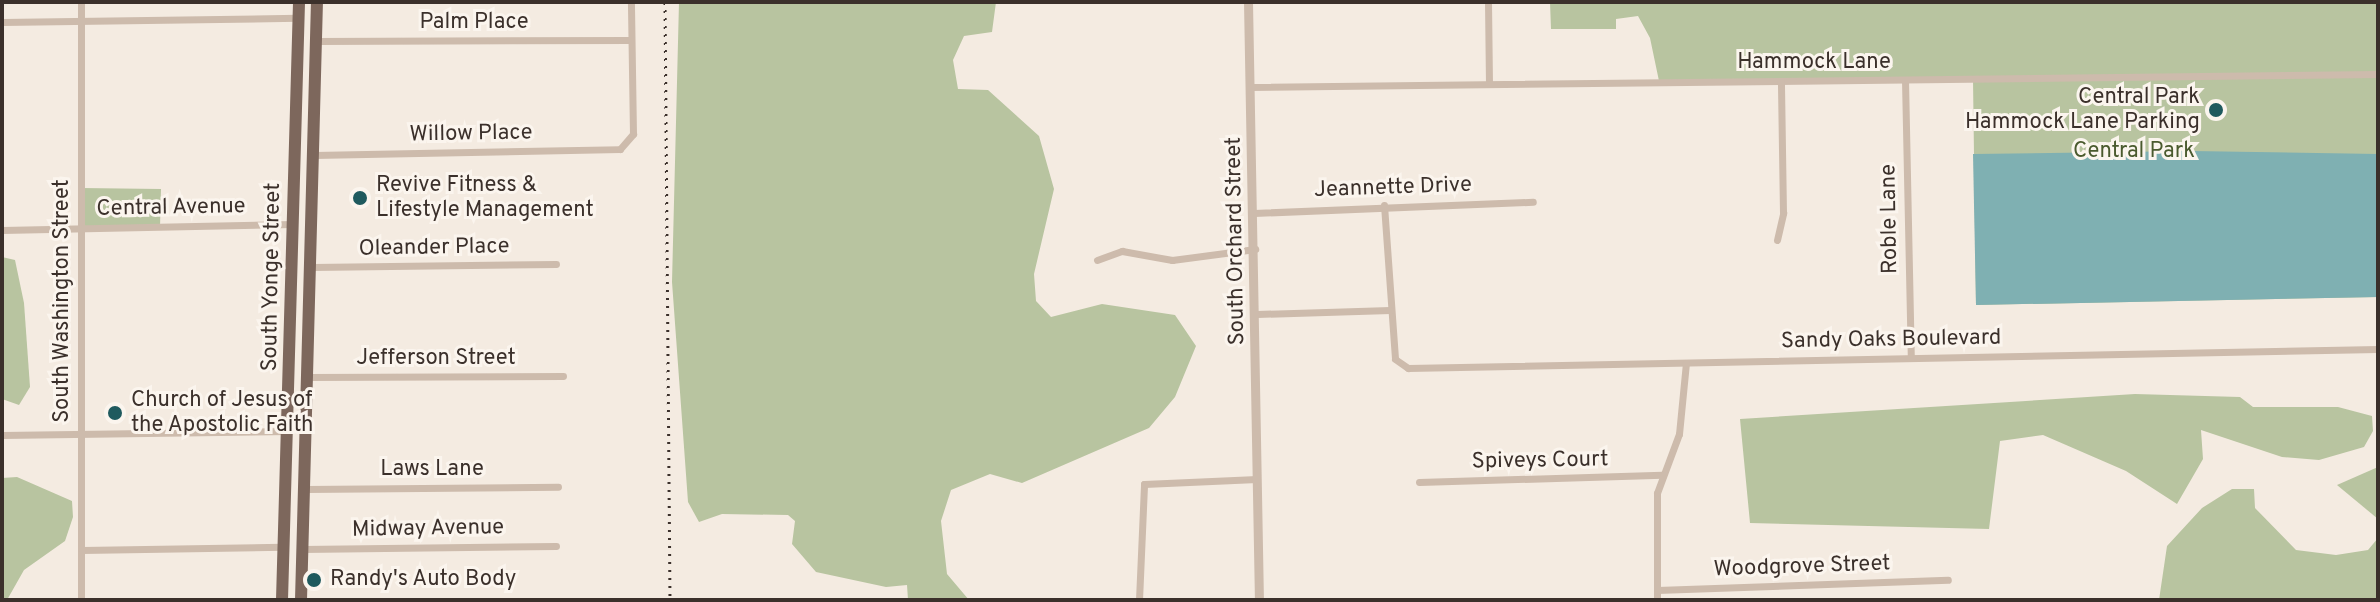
<!DOCTYPE html>
<style>
body{margin:0}
#map{position:relative;width:2380px;height:602px;overflow:hidden;background:#f4ebe1;font-family:Overpass,sans-serif}
div>[style]{position:absolute}
.green>*{inset:0;background:#b8c4a0}
.water>*{inset:0;background:#7fb0b2}
.minor>*{height:7px;margin:-3.5px;padding:0 3.5px;transform-origin:3.5px;border-radius:3.5px;background:#cdbbac}
.tertiary>*{height:9px;margin:-4.5px;padding:0 4.5px;transform-origin:4.5px;border-radius:4.5px;background:#cdbbac}
.primary>*{height:12px;margin:-6px;padding:0 6px;transform-origin:6px;border-radius:6px;background:#7d675c}
.rail>*{height:3px;margin-top:-1.5px;transform-origin:0;background:repeating-linear-gradient(90deg,#3b302b 0 2px,transparent 0 8px)}
.dots>*{width:22px;height:22px;translate:-50% -50%;box-sizing:border-box;border:4px solid #fbf5ee;border-radius:50%}
span{translate:-50% -50%;white-space:nowrap;text-align:center;line-height:1.15;-webkit-text-stroke:6px #fbf5ee;paint-order:stroke}
.street-label{font-size:22px;color:#3b302b}
.poi-label{font-size:22px;color:#3b302b}
.right{translate:-100% -50%;text-align:right}
.left{translate:0 -50%;text-align:left}
.park-label{font-size:22px;color:#4a5a2e}
.frame{position:absolute;inset:0;border:4px solid #3b302b;pointer-events:none}
</style>
<div id="map">
<div class="green">
<div style="clip-path:polygon(679px 2px,996px 2px,992px 32px,964px 36px,953px 60px,958px 89px,988px 90px,1039px 136px,1054px 189px,1034px 274px,1036px 301px,1051px 317px,1102px 304px,1175px 315px,1196px 346px,1175px 397px,1149px 428px,1022px 483px,990px 474px,951px 490px,941px 521px,947px 574px,969px 600px,908px 600px,907px 585px,886px 587px,816px 572px,792px 544px,795px 521px,788px 515px,722px 514px,699px 522px,688px 502px,672px 282px)"></div>
<div style="clip-path:polygon(1550px 2px,2378px 2px,2378px 297px,1976px 305px,1973px 80px,1659px 81px,1650px 38px,1638px 16px,1616px 19px,1616px 29px,1551px 29px)"></div>
<div style="clip-path:polygon(81px 188px,161px 189px,160px 227px,81px 228px)"></div>
<div style="clip-path:polygon(2px 257px,15px 260px,24px 303px,30px 387px,19px 405px,2px 399px)"></div>
<div style="clip-path:polygon(2135px 394px,2240px 397px,2253px 407px,2338px 407px,2372px 416px,2373px 431px,2364px 447px,2319px 460px,2282px 457px,2201px 430px,2203px 459px,2177px 504px,2126px 471px,2043px 435px,2000px 441px,1989px 529px,1750px 523px,1740px 419px)"></div>
<div style="clip-path:polygon(2378px 467px,2378px 519px,2337px 485px)"></div>
<div style="clip-path:polygon(17px 477px,72px 501px,73px 517px,65px 541px,24px 570px,7px 600px,2px 599px,2px 478px)"></div>
<div style="clip-path:polygon(2232px 489px,2254px 489px,2255px 508px,2296px 550px,2336px 555px,2368px 550px,2378px 538px,2378px 600px,2159px 600px,2167px 546px,2202px 508px)"></div>
</div>
<div class="water">
<div style="clip-path:polygon(2191px 151px,2378px 154px,2378px 297px,1976px 305px,1973px 154px)"></div>
</div>
<div class="minor">
<div style="left:81px;top:2px;width:598px;rotate:90deg"></div>
<div style="left:1488px;top:2px;width:81px;rotate:89.3deg"></div>
<div style="left:2px;top:22px;width:296px;rotate:-0.8deg"></div>
<div style="left:316px;top:41px;width:315px;rotate:-0.2deg"></div>
<div style="left:1905px;top:80px;width:278px;rotate:88.8deg"></div>
<div style="left:1250px;top:87px;width:1128px;rotate:-0.66deg"></div>
<div style="left:314px;top:155px;width:306px;rotate:-1.1deg"></div>
<div style="left:620px;top:149px;width:20px;rotate:-49deg"></div>
<div style="left:633px;top:134px;width:132px;rotate:-90.9deg"></div>
<div style="left:1384px;top:205px;width:154px;rotate:85.9deg"></div>
<div style="left:1395px;top:359px;width:16px;rotate:35deg"></div>
<div style="left:1408px;top:368px;width:970px;rotate:-1.12deg"></div>
<div style="left:1254px;top:213px;width:279px;rotate:-2.3deg"></div>
<div style="left:2px;top:230px;width:291px;rotate:-1.2deg"></div>
<div style="left:1777px;top:240px;width:28px;rotate:-77deg"></div>
<div style="left:1783px;top:213px;width:132px;rotate:-90.9deg"></div>
<div style="left:1097px;top:260px;width:27px;rotate:-20deg"></div>
<div style="left:1122px;top:251px;width:51px;rotate:10.2deg"></div>
<div style="left:1172px;top:260px;width:84px;rotate:-7.5deg"></div>
<div style="left:312px;top:267px;width:244px;rotate:-0.7deg"></div>
<div style="left:1257px;top:314px;width:133px;rotate:-1.7deg"></div>
<div style="left:308px;top:377px;width:255px;rotate:-0.2deg"></div>
<div style="left:2px;top:435px;width:286px;rotate:-0.8deg"></div>
<div style="left:1419px;top:482px;width:243px;rotate:-1.7deg"></div>
<div style="left:306px;top:489px;width:252px;rotate:-0.5deg"></div>
<div style="left:302px;top:549px;width:254px;rotate:-0.7deg"></div>
<div style="left:82px;top:550px;width:200px;rotate:-0.9deg"></div>
<div style="left:1657px;top:590px;width:291px;rotate:-2deg"></div>
<div style="left:1139px;top:600px;width:116px;rotate:-87.5deg"></div>
<div style="left:1144px;top:484px;width:113px;rotate:-2.5deg"></div>
<div style="left:1657px;top:600px;width:107px;rotate:-90deg"></div>
<div style="left:1657px;top:493px;width:63px;rotate:-69.6deg"></div>
<div style="left:1679px;top:434px;width:71px;rotate:-84.4deg"></div>
</div>
<div class="tertiary">
<div style="left:1248px;top:2px;width:598px;rotate:88.95deg"></div>
</div>
<div class="primary">
<div style="left:282px;top:600px;width:598px;rotate:-88.37deg"></div>
<div style="left:301px;top:600px;width:598px;rotate:-88.47deg"></div>
</div>
<div class="rail">
<div style="left:665px;top:2px;width:598px;rotate:89.52deg"></div>
</div>
<div class="dots">
<div style="left:2216px;top:110px;background:#1f5a5e"></div>
<div style="left:360px;top:198px;background:#1f5a5e"></div>
<div style="left:115px;top:413px;background:#1f5a5e"></div>
<div style="left:314px;top:580px;background:#1f5a5e"></div>
</div>
<div class="street-label">
<span style="left:474px;top:23px">Palm Place</span>
<span style="left:1814px;top:63px">Hammock Lane</span>
<span style="left:471px;top:134px;rotate:-1deg">Willow Place</span>
<span style="left:1393px;top:188px;rotate:-2deg">Jeannette Drive</span>
<span style="left:171px;top:208px;rotate:-1deg">Central Avenue</span>
<span style="left:1890px;top:219px;rotate:-91deg">Roble Lane</span>
<span style="left:1236px;top:241px;rotate:-91deg">South Orchard Street</span>
<span style="left:434px;top:248px;rotate:-1deg">Oleander Place</span>
<span style="left:272px;top:277px;rotate:-89deg">South Yonge Street</span>
<span style="left:63px;top:301px;rotate:-90deg">South Washington Street</span>
<span style="left:1891px;top:340px;rotate:-1deg">Sandy Oaks Boulevard</span>
<span style="left:436px;top:359px">Jefferson Street</span>
<span style="left:1540px;top:461px;rotate:-1deg">Spiveys Court</span>
<span style="left:432px;top:470px">Laws Lane</span>
<span style="left:428px;top:529px;rotate:-1deg">Midway Avenue</span>
<span style="left:1802px;top:567px;rotate:-2deg">Woodgrove Street</span>
</div>
<div class="poi-label">
<span class="right" style="left:2200px;top:110px">Central Park<br>Hammock Lane Parking</span>
<span class="left" style="left:376px;top:198px">Revive Fitness &amp;<br>Lifestyle Management</span>
<span class="left" style="left:131px;top:413px">Church of Jesus of<br>the Apostolic Faith</span>
<span class="left" style="left:330px;top:580px">Randy's Auto Body</span>
</div>
<div class="park-label">
<span style="left:2134px;top:152px">Central Park</span>
</div>
<div class="frame"></div>
</div>
